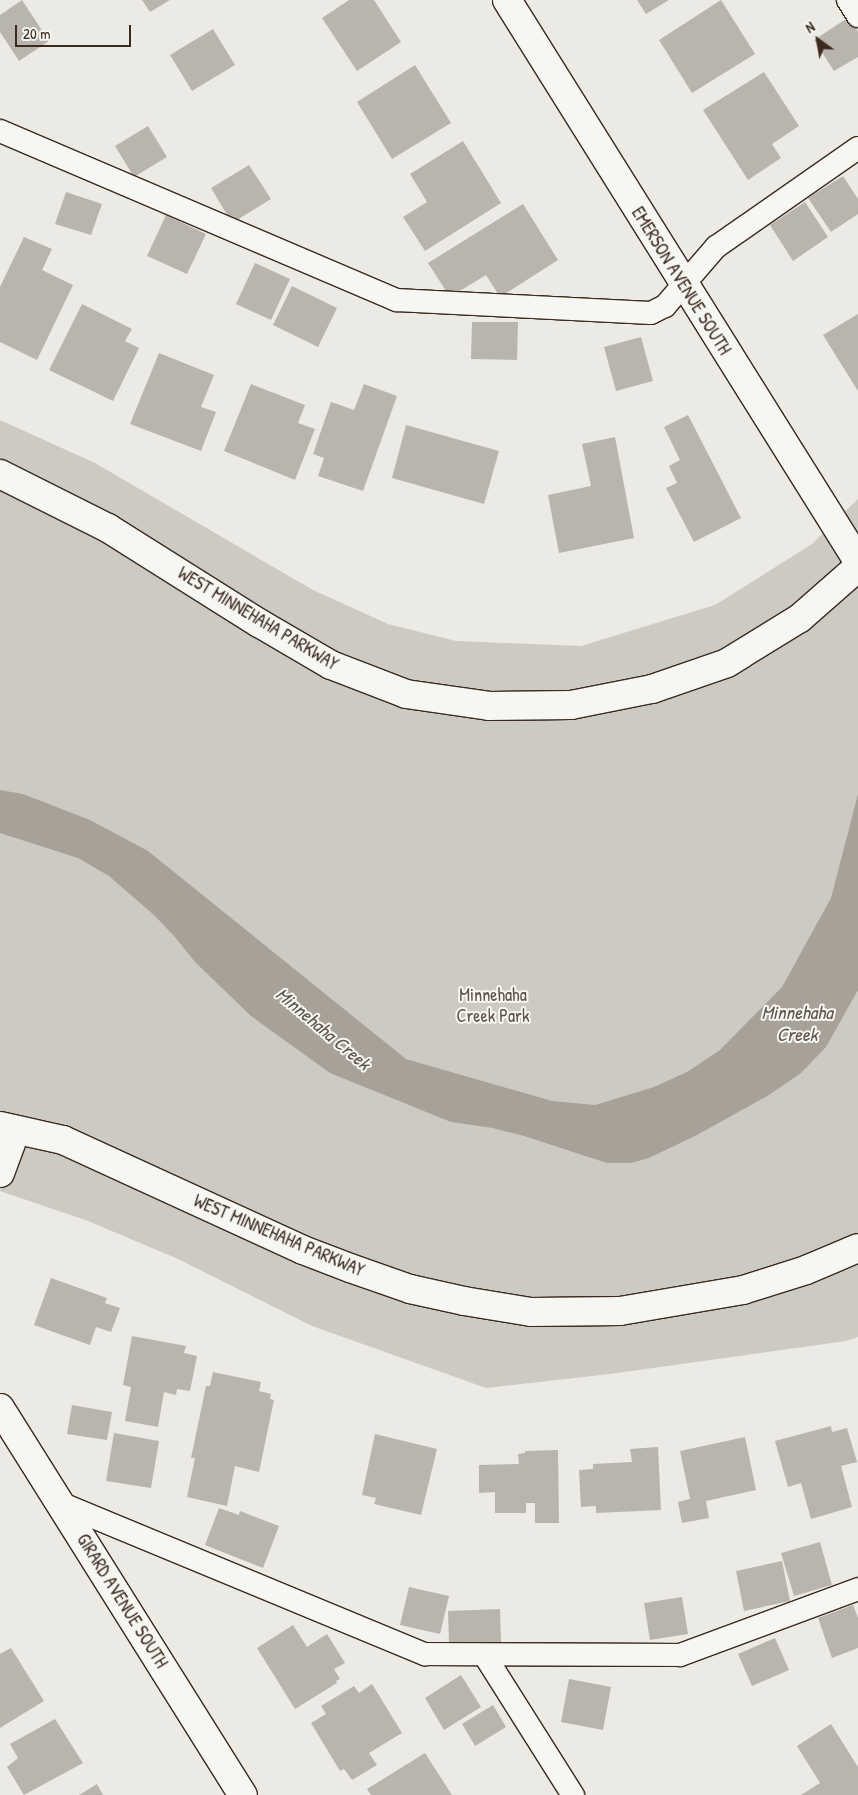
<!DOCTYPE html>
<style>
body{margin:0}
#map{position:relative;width:858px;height:1795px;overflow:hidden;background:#ebeae5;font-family:"Patrick Hand",sans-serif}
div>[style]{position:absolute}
.green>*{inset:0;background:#cdcac4}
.water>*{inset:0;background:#a8a198}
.building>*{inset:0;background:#bab4ae}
.roads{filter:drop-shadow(1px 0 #3b2a1e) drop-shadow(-1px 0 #3b2a1e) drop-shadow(0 1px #3b2a1e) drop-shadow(0 -1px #3b2a1e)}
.lane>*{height:22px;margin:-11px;padding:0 11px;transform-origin:11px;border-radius:11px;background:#f6f6f2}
.street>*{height:28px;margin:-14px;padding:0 14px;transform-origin:14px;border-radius:14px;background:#f6f6f2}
.secondary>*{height:28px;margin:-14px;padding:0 14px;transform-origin:14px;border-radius:14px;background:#f6f6f2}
span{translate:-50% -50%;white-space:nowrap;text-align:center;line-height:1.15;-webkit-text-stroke:4px #f6f6f2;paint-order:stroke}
.street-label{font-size:18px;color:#3b2a1e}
.park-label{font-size:18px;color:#605248}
.water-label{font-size:19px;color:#615449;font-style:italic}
.north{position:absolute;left:793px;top:15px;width:50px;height:50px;-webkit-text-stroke:4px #f6f6f2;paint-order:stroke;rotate:328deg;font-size:14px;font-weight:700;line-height:20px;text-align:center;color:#3b2a1e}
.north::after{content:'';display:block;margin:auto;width:18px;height:22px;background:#3b2a1e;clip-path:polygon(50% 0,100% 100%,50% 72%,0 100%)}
.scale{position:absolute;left:15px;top:25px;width:116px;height:22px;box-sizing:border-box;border:2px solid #3b2a1e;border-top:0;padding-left:6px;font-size:15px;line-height:18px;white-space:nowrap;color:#3b2a1e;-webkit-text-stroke:4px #f6f6f2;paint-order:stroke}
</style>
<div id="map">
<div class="green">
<div style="clip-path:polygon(0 420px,95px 463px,313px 590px,388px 624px,456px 641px,581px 646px,715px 605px,812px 544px,858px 499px,858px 1337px,846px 1341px,610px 1374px,486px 1388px,312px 1326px,178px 1259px,88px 1221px,0 1191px)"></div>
</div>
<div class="water">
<div style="clip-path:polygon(0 790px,23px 794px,90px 820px,148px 851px,406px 1059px,552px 1101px,595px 1105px,654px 1087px,687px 1072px,720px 1050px,782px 987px,831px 898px,858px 794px,858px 990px,826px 1047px,801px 1073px,769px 1095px,697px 1135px,649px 1158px,631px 1163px,607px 1163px,524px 1136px,493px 1128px,451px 1122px,330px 1073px,251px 1016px,195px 962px,175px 937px,155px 916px,109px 876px,78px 858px,0 833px)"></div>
</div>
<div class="building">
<div style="clip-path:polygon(22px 0,49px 41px,19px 61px,0 32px,0 15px)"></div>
<div style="clip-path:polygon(142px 0,170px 0,150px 12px)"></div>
<div style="clip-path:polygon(349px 0,374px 0,401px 42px,357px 71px,322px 18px)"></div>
<div style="clip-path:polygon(637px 0,669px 0,646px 14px)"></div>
<div style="clip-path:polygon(721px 0,755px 54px,692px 93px,659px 40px)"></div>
<div style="clip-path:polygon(849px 17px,858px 32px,858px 57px,834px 71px,814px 40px)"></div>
<div style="clip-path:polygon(213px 29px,235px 65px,192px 91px,170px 55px)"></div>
<div style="clip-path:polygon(415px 65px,451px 123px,392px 159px,357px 102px)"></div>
<div style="clip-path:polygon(764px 72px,799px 126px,772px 144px,781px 158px,748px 180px,703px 110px)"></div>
<div style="clip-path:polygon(148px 126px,167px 157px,134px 177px,115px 146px)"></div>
<div style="clip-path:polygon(463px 141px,501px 203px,425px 251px,403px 217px,427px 202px,410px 174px)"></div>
<div style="clip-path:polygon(249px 165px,271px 199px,232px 223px,211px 188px)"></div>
<div style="clip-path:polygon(843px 176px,858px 199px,858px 214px,831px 232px,808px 198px)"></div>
<div style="clip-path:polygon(66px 192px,102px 204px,91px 235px,55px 224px)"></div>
<div style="clip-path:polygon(805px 202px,828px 237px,793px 261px,770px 225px)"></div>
<div style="clip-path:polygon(523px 204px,558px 260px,500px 297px,486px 275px,450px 297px,428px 263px)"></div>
<div style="clip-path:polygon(166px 215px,206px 234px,187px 274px,147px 256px)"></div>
<div style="clip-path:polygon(24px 237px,52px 249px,42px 270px,73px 285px,37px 360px,0 342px,0 287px)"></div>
<div style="clip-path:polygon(255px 263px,290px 279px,271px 320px,236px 304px)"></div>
<div style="clip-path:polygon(292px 286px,337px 308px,318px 347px,273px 325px)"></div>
<div style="clip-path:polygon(82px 304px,132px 329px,125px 341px,139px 348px,113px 401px,49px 370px)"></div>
<div style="clip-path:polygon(858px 314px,858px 391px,823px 335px)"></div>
<div style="clip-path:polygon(472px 322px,518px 322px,517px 360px,471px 359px)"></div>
<div style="clip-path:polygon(641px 337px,653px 381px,616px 391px,604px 347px)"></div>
<div style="clip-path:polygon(159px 353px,214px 375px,201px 407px,216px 412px,201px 451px,130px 424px)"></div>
<div style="clip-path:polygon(251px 384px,305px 405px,298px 423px,315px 429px,295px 480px,224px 451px)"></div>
<div style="clip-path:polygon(364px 384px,397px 396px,363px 491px,318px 476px,324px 458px,313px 454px,331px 402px,354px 410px)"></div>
<div style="clip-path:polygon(688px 415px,741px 518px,694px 542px,666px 488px,677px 483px,669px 466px,680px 460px,664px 427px)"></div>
<div style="clip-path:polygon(406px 425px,499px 451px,484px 504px,392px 478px)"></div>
<div style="clip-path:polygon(615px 437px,634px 538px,559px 553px,548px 495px,591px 486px,582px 444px)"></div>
<div style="clip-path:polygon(51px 1278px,107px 1298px,105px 1303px,120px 1308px,111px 1332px,96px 1327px,90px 1345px,34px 1325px)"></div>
<div style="clip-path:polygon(132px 1336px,186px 1346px,184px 1353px,197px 1356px,190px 1391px,177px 1389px,176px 1395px,164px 1392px,158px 1427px,125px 1421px,131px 1387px,123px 1385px)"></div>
<div style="clip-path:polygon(213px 1372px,261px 1382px,259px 1391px,271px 1394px,270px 1399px,274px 1400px,259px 1472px,235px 1466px,227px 1506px,187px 1497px,195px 1458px,191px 1458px,206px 1386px,210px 1386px)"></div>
<div style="clip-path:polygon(72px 1405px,112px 1412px,107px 1440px,67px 1434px)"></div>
<div style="clip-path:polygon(831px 1426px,832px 1432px,847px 1428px,857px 1462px,841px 1466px,852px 1507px,811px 1519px,801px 1483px,788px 1487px,775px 1441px)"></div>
<div style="clip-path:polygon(114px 1433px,159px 1441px,151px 1488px,106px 1481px)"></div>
<div style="clip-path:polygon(375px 1434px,437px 1449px,421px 1515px,374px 1504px,376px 1498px,362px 1495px)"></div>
<div style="clip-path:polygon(745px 1437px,756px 1490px,706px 1501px,709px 1518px,682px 1523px,678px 1502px,690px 1499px,680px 1451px)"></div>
<div style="clip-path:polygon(658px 1447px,661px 1510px,596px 1513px,596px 1506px,581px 1507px,579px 1470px,593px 1469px,593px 1464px,632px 1462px,630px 1449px)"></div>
<div style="clip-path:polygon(558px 1450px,559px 1523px,535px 1523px,535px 1503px,526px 1503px,526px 1513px,495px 1513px,495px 1492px,479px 1493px,479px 1465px,519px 1464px,518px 1454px,525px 1453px,525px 1451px)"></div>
<div style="clip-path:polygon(219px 1508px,239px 1515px,240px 1511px,279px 1526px,263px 1568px,205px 1545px)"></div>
<div style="clip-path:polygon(820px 1542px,832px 1585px,794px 1596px,781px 1553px)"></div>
<div style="clip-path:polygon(782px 1561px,790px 1601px,744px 1611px,736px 1571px)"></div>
<div style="clip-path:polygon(409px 1587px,449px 1596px,440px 1634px,400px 1625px)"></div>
<div style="clip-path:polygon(682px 1597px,688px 1634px,650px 1640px,644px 1603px)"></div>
<div style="clip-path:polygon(853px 1605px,858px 1618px,858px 1648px,832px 1658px,818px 1618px)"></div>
<div style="clip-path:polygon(500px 1609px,501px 1643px,449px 1644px,448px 1611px)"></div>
<div style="clip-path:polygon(293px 1625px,307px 1647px,327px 1634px,345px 1663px,334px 1669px,340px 1679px,336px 1681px,337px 1683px,295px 1709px,257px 1648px)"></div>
<div style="clip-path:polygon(775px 1638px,789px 1670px,752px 1686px,738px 1654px)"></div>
<div style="clip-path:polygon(11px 1648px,44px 1701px,0 1728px,0 1654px)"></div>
<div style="clip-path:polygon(461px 1675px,481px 1707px,444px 1730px,425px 1698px)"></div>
<div style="clip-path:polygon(569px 1679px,611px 1687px,603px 1730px,561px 1722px)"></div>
<div style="clip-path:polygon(372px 1684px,402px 1733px,369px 1753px,377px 1765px,352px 1780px,344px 1769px,340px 1771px,311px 1723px,326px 1714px,321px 1706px,354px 1686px,359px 1693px)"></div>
<div style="clip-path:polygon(493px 1705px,506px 1727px,475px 1746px,462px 1724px)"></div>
<div style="clip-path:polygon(55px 1719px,83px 1763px,24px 1795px,7px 1767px,18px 1758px,10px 1744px)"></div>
<div style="clip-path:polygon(831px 1724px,858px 1767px,858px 1795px,801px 1795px,820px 1783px,797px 1746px)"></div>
<div style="clip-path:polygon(425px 1753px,452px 1795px,371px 1795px,367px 1789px)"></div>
<div style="clip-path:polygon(97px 1784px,103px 1795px,79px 1795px)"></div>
</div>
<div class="roads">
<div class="lane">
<div style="left:848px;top:0;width:19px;rotate:58deg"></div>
<div style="left:0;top:131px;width:431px;rotate:23.1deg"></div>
<div style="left:396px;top:300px;width:255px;rotate:2.9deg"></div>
<div style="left:651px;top:313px;width:16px;rotate:-27deg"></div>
<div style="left:665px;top:306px;width:78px;rotate:-49.2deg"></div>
<div style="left:716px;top:247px;width:173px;rotate:-34.9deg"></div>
<div style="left:62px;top:1504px;width:393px;rotate:22.5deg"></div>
<div style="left:425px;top:1654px;width:255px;rotate:0.2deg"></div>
<div style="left:680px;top:1655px;width:190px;rotate:-20.3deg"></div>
<div style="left:485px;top:1656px;width:165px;rotate:57.7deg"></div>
</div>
<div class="street">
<div style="left:507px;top:0;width:662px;rotate:57.97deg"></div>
<div style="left:0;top:474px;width:121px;rotate:26.6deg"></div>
<div style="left:108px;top:528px;width:178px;rotate:32.2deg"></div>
<div style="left:259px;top:623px;width:83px;rotate:30.3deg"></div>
<div style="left:331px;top:665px;width:80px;rotate:21.1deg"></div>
<div style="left:406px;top:694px;width:84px;rotate:8.2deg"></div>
<div style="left:489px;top:706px;width:82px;rotate:-0.7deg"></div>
<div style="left:571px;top:705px;width:83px;rotate:-11.2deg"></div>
<div style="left:652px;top:689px;width:79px;rotate:-19.1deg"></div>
<div style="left:727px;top:663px;width:86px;rotate:-31.7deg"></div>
<div style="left:800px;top:618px;width:77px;rotate:-41.3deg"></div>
<div style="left:0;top:1173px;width:46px;rotate:-69.6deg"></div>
<div style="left:0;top:1408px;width:457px;rotate:57.9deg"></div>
</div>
<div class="secondary">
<div style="left:0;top:1126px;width:65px;rotate:12.5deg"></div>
<div style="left:63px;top:1140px;width:264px;rotate:24.6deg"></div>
<div style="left:303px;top:1250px;width:50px;rotate:21deg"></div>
<div style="left:350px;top:1268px;width:64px;rotate:19.3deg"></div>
<div style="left:410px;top:1289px;width:55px;rotate:12.5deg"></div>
<div style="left:464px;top:1301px;width:68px;rotate:9.3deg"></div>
<div style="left:531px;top:1312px;width:89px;rotate:-0.6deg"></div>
<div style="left:620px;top:1311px;width:125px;rotate:-9.7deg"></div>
<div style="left:743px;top:1290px;width:66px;rotate:-17.6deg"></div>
<div style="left:806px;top:1270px;width:56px;rotate:-22.9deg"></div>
</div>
</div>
<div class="street-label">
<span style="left:681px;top:281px;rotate:58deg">EMERSON AVENUE SOUTH</span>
<span style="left:258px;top:619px;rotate:31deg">WEST MINNEHAHA PARKWAY</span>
<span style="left:279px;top:1236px;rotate:23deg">WEST MINNEHAHA PARKWAY</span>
<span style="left:122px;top:1601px;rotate:58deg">GIRARD AVENUE SOUTH</span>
</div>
<div class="park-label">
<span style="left:493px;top:1006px">Minnehaha<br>Creek Park</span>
</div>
<div class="water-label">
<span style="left:797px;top:1024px">Minnehaha<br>Creek</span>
<span style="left:323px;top:1029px;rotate:40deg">Minnehaha Creek</span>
</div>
<div class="north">N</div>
<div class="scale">20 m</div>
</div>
